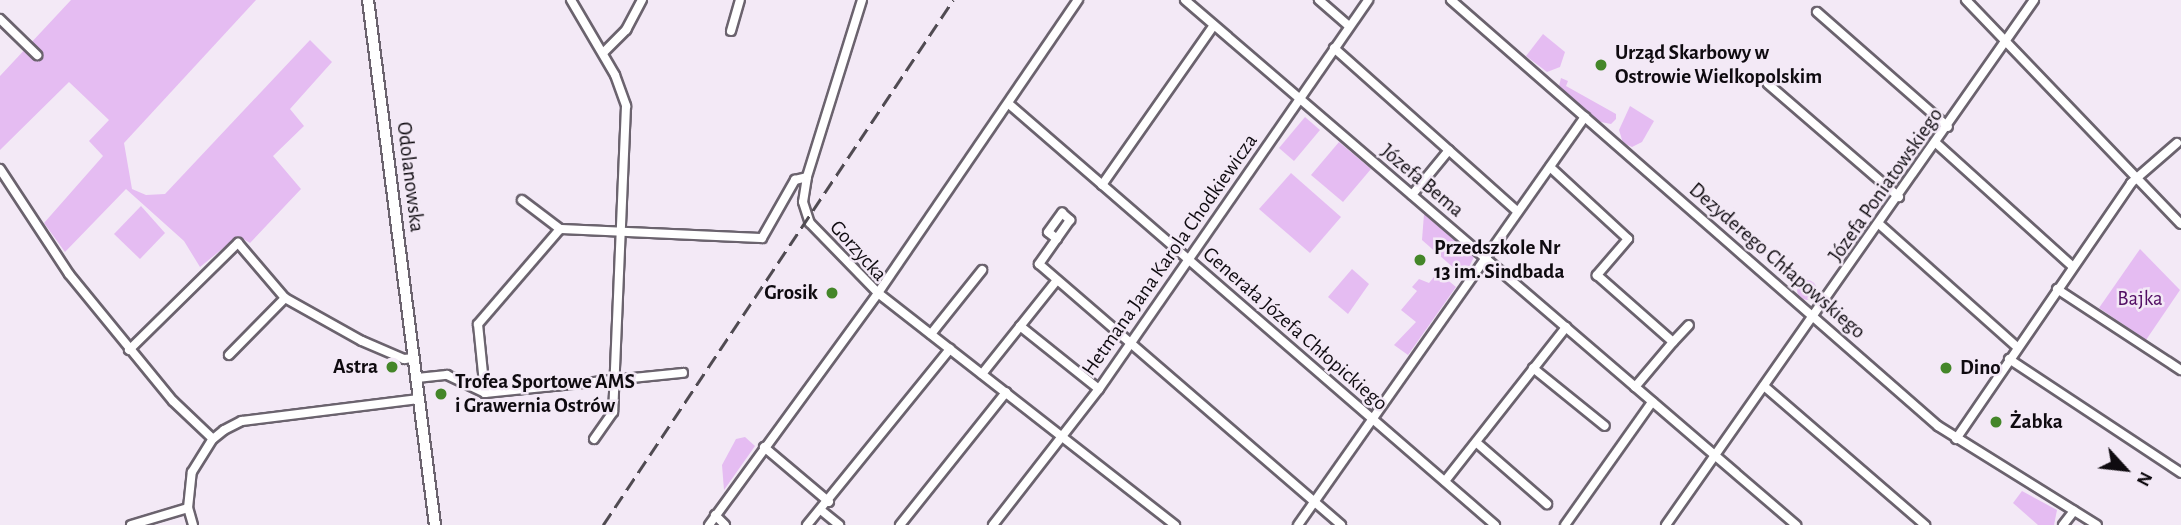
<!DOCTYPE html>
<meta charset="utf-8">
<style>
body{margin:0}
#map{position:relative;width:2181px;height:525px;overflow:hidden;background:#f3e9f6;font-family:"Alegreya Sans",sans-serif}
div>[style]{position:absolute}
.green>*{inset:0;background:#e5bcf2}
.round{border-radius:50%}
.roads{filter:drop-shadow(2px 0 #6b636e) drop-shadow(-2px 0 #6b636e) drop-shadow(0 2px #6b636e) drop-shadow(0 -2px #6b636e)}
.minor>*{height:8px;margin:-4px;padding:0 4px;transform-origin:4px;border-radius:4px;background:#fff}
.major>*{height:10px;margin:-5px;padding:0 5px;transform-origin:5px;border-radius:5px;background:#fff}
.rail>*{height:2.5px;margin-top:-1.25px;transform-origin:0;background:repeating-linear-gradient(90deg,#504b52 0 14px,transparent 0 21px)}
.dots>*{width:19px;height:19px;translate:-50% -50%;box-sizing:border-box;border:4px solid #f3e9f6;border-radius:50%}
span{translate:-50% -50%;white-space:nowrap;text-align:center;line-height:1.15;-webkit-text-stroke:5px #f3e9f6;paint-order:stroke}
.poi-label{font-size:21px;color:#0f0b10;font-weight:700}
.left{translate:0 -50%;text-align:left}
.right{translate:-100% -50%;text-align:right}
.street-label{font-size:21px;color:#0f0b10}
.park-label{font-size:21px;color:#510d63}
.north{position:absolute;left:2090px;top:434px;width:70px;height:70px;-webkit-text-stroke:5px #f3e9f6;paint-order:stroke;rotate:117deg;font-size:19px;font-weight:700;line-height:28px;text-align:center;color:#0f0b10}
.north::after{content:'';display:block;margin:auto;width:24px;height:32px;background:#0f0b10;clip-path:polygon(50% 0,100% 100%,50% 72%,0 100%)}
</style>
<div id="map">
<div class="green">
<div style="clip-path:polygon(71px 0,256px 0,124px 143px,132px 189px,146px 195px,165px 194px,310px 40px,332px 62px,290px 109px,304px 126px,273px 156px,301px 189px,250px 243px,238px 236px,200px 267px,184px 241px,126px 189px,65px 252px,44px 223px,103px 156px,89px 141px,109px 120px,69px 82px,0 150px,0 76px)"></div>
<div style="clip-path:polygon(1543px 34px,1565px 52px,1560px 67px,1547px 72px,1526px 56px)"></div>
<div style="clip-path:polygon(1561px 78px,1568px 81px,1566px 86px,1616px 114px,1616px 119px,1611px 124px,1596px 121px,1559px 86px)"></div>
<div style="clip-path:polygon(1630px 106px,1654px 121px,1642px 142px,1632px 147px,1623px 143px,1619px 130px)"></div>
<div style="clip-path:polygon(1305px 117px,1320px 130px,1294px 161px,1279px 148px)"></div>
<div style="clip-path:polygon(1339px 142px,1371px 169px,1343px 202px,1311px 175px)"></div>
<div style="clip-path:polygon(1291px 173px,1341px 217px,1310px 253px,1259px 209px)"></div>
<div style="clip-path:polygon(141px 206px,165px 233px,140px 259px,114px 234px)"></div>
<div style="clip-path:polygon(1424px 214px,1474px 257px,1464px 277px,1422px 240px)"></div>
<div style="clip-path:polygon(2140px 249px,2180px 290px,2146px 340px,2099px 308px)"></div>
<div style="clip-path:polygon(1352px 269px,1369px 284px,1348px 314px,1328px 297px)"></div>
<div style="clip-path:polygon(1438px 272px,1456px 287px,1408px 355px,1394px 345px,1416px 322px,1401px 310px,1417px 291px,1412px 287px,1419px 279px,1429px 283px)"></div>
<div class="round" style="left:1797px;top:280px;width:20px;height:20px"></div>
<div style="clip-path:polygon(745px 437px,755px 446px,724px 490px,722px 465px,736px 439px)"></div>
<div style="clip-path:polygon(2022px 491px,2057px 510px,2054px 525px,2038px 525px,2013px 503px)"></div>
</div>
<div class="roads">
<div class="minor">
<div style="left:571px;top:0;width:87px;rotate:59.6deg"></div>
<div style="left:615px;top:75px;width:33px;rotate:70deg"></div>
<div style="left:626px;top:106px;width:306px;rotate:92.4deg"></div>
<div style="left:613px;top:412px;width:33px;rotate:125deg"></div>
<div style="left:862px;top:0;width:185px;rotate:107.3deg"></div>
<div style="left:807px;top:177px;width:25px;rotate:99deg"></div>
<div style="left:803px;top:202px;width:22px;rotate:72deg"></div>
<div style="left:810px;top:223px;width:98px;rotate:45.8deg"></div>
<div style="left:878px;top:293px;width:377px;rotate:38deg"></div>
<div style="left:1185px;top:0;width:806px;rotate:40.67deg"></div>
<div style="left:1319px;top:0;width:40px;rotate:41deg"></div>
<div style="left:1451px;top:0;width:647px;rotate:41.18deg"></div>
<div style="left:1938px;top:426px;width:187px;rotate:31.9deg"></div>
<div style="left:1966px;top:0;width:310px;rotate:46.2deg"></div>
<div style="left:1817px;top:12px;width:174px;rotate:41.3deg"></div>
<div style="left:0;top:19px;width:52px;rotate:44.2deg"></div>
<div style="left:731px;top:31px;width:32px;rotate:-74deg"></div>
<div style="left:1334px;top:48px;width:246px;rotate:41.7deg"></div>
<div style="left:603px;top:53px;width:33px;rotate:-45deg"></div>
<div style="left:626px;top:30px;width:34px;rotate:-62deg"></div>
<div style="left:1768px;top:84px;width:173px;rotate:40.8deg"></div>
<div style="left:1009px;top:104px;width:643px;rotate:40.9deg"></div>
<div style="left:1936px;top:143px;width:183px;rotate:42.1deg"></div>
<div style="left:1550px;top:167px;width:106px;rotate:42.7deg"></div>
<div style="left:1628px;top:239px;width:48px;rotate:130.7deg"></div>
<div style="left:1597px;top:275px;width:101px;rotate:41.4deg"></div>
<div style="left:1673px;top:342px;width:59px;rotate:130.2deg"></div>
<div style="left:0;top:169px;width:126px;rotate:56.7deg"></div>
<div style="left:69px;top:274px;width:164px;rotate:50.7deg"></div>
<div style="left:173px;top:401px;width:55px;rotate:43.5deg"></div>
<div style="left:1102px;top:185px;width:195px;rotate:-55deg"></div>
<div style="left:1412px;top:195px;width:58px;rotate:-50.6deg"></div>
<div style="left:522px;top:200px;width:48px;rotate:37.3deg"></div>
<div style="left:1879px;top:224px;width:185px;rotate:41.7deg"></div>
<div style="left:1057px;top:239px;width:11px;rotate:-142deg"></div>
<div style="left:1048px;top:232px;width:24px;rotate:-54deg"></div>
<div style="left:1062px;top:213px;width:11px;rotate:41deg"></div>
<div style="left:1070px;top:220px;width:54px;rotate:125.2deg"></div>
<div style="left:1039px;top:264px;width:399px;rotate:40.8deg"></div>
<div style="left:2057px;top:289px;width:148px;rotate:33.2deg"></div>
<div style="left:1020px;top:326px;width:101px;rotate:38.6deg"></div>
<div style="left:931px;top:334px;width:82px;rotate:-51.4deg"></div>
<div style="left:1673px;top:342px;width:23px;rotate:-47deg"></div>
<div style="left:129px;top:350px;width:153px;rotate:-44.5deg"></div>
<div style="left:238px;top:243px;width:72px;rotate:49.5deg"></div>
<div style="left:285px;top:298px;width:88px;rotate:29.2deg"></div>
<div style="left:362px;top:341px;width:46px;rotate:23.2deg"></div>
<div style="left:404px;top:359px;width:10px;rotate:-6deg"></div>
<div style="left:229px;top:355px;width:80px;rotate:-45.5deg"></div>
<div style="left:2009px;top:359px;width:206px;rotate:33.5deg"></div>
<div style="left:1533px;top:368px;width:92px;rotate:38.9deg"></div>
<div style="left:982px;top:374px;width:120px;rotate:-51.4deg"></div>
<div style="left:417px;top:378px;width:30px;rotate:-6deg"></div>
<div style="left:447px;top:375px;width:42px;rotate:25.3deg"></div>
<div style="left:485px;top:393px;width:199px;rotate:-5.8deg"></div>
<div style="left:1764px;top:386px;width:213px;rotate:40.8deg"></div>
<div style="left:485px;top:393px;width:69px;rotate:-95.8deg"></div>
<div style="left:478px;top:324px;width:125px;rotate:-49.2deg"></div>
<div style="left:560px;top:229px;width:202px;rotate:2.6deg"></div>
<div style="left:762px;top:238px;width:67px;rotate:-60.4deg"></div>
<div style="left:795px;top:180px;width:12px;rotate:-14deg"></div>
<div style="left:1956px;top:439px;width:310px;rotate:-55.6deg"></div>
<div style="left:2131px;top:183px;width:61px;rotate:-41deg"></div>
<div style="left:1477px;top:443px;width:93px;rotate:41.1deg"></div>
<div style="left:764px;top:447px;width:85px;rotate:40.2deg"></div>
<div style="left:1445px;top:481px;width:196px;rotate:-51.8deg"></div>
<div style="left:822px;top:511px;width:22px;rotate:39deg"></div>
<div style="left:715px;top:515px;width:14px;rotate:45deg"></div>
<div style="left:131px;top:525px;width:59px;rotate:-16.6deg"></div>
<div style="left:193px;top:525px;width:18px;rotate:-106deg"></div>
<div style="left:188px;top:508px;width:36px;rotate:-84deg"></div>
<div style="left:192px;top:472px;width:39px;rotate:-58deg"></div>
<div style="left:213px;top:439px;width:14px;rotate:-39deg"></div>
<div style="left:224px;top:430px;width:20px;rotate:-27deg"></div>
<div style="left:242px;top:421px;width:178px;rotate:-7.1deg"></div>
<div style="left:709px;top:525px;width:287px;rotate:-53.9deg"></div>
<div style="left:878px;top:293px;width:355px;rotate:-55.7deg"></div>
<div style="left:807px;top:525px;width:227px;rotate:-50.9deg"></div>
<div style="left:900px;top:525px;width:170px;rotate:-51.4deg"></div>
<div style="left:993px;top:525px;width:172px;rotate:-52.1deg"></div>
<div style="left:1099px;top:389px;width:473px;rotate:-55.3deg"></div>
<div style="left:1298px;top:525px;width:499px;rotate:-54.9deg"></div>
<div style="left:1565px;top:525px;width:151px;rotate:-54.7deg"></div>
<div style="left:1666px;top:525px;width:641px;rotate:-54.97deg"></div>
<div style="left:2063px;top:525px;width:18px;rotate:-52deg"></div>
</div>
<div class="major">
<div style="left:368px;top:0;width:529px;rotate:82.73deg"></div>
</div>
</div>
<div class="rail">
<div style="left:603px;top:525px;width:631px;rotate:-56.31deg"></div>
</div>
<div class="dots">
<div style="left:1601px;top:65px;background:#448629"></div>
<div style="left:1420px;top:260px;background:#448629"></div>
<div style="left:832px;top:293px;background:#448629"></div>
<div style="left:392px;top:367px;background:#448629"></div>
<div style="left:1946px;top:368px;background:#448629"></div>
<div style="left:441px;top:394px;background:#448629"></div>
<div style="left:1996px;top:422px;background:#448629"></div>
</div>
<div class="poi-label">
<span class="left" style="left:1615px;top:65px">Urząd Skarbowy w<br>Ostrowie Wielkopolskim</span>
<span class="left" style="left:1434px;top:260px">Przedszkole Nr<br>13 im. Sindbada</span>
<span class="right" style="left:818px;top:293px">Grosik</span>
<span class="right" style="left:378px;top:367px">Astra</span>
<span class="left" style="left:1960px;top:368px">Dino</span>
<span class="left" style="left:455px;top:394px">Trofea Sportowe AMS<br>i Grawernia Ostrów</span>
<span class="left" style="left:2010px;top:422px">Żabka</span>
</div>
<div class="street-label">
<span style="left:410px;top:177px;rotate:83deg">Odolanowska</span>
<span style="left:1422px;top:181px;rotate:40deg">Józefa Bema</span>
<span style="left:1886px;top:185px;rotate:-55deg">Józefa Poniatowskiego</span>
<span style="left:858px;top:251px;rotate:48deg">Gorzycka</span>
<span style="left:1170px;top:255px;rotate:-55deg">Hetmana Jana Karola Chodkiewicza</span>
<span style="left:1777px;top:261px;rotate:41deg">Dezyderego Chłapowskiego</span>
<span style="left:1295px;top:329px;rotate:41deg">Generała Józefa Chłopickiego</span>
</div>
<div class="park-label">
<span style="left:2140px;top:299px">Bajka</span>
</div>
<div class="north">N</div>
</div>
